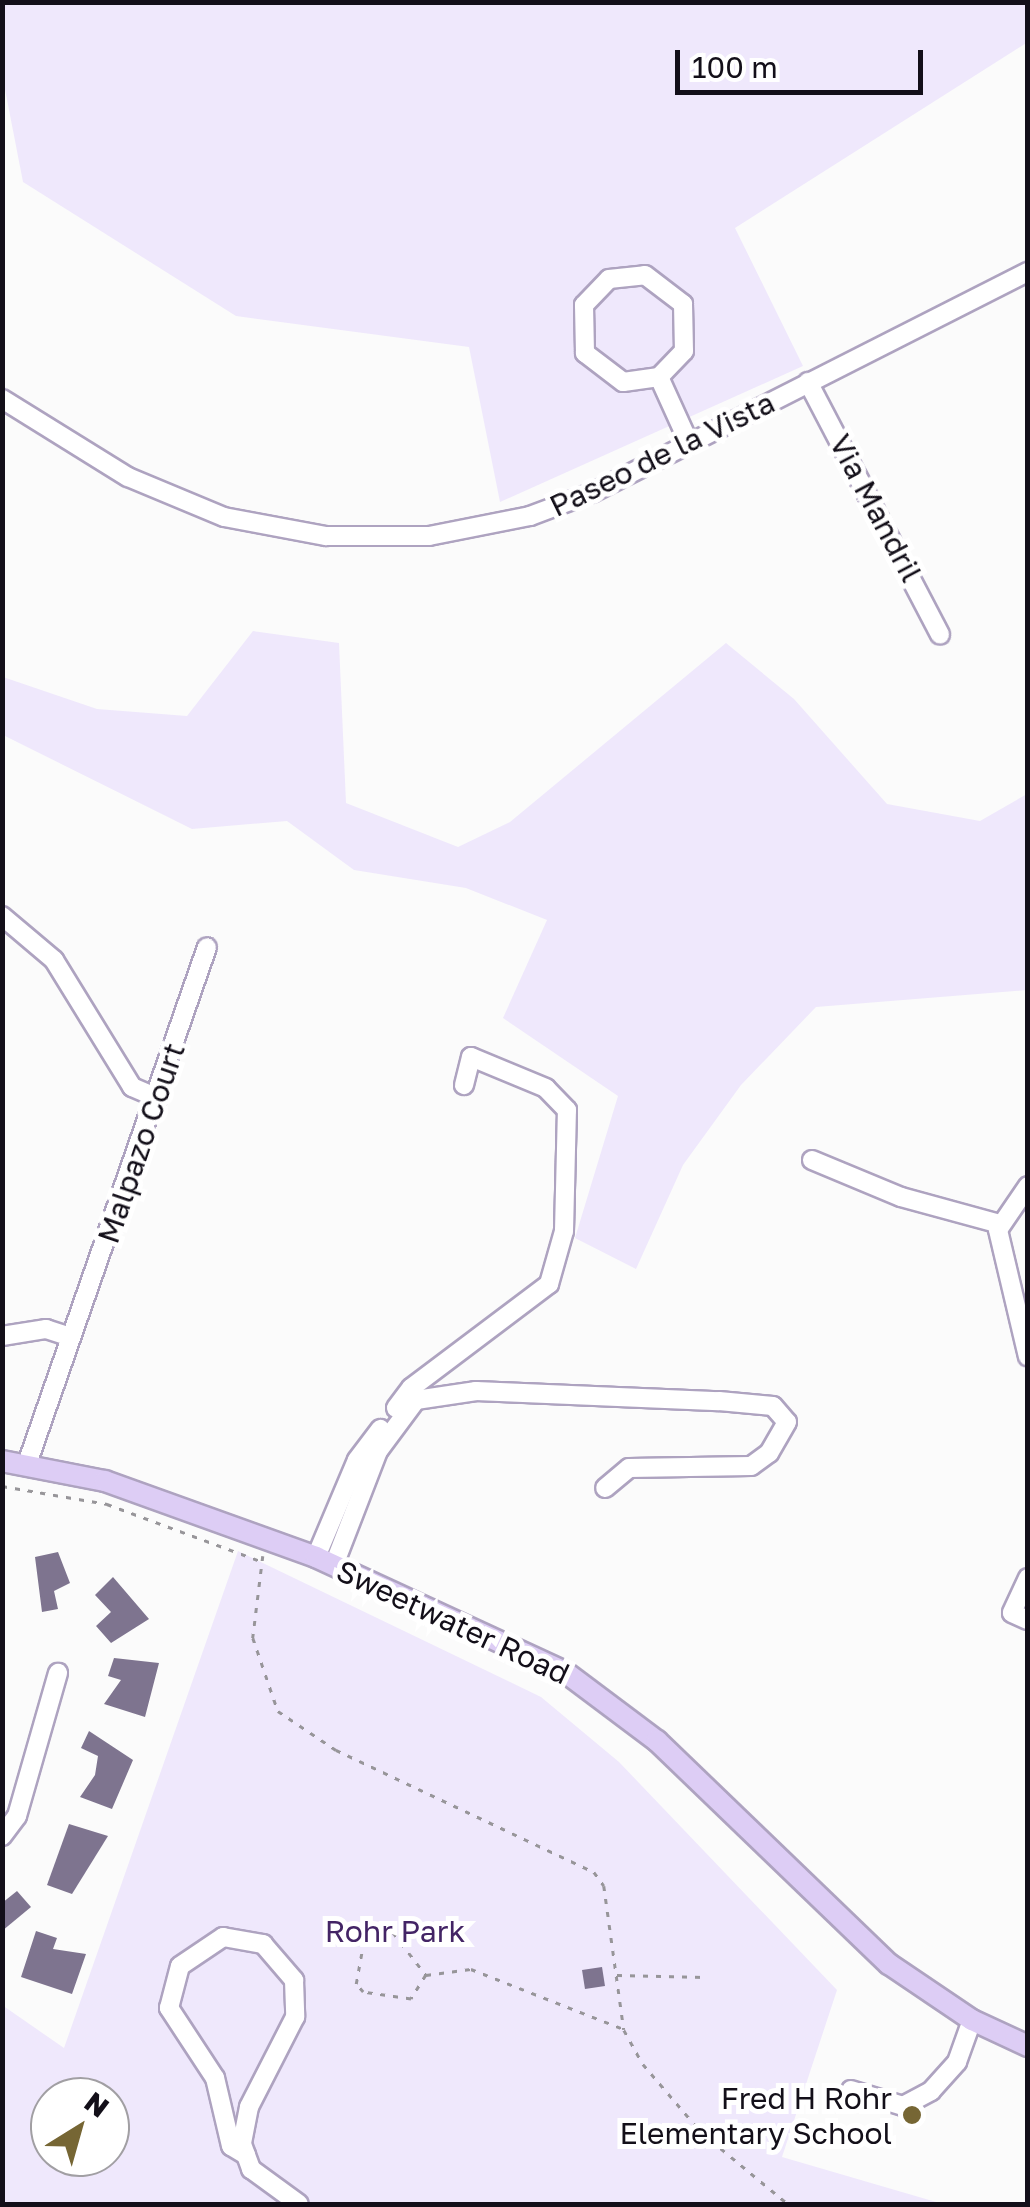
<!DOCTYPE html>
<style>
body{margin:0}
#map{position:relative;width:1030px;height:2207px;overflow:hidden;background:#fbfbfb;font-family:"Golos Text",sans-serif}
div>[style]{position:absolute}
.green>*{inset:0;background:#efe8fc}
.building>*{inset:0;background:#7e748f}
.path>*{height:2.5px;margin-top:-1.25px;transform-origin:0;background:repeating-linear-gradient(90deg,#979599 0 5px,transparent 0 13px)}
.roads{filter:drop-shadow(2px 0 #aea3c0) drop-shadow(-2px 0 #aea3c0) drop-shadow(0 2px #aea3c0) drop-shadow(0 -2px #aea3c0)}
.minor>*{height:18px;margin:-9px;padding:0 9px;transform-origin:9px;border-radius:9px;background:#fff}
.major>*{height:20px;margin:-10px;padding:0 10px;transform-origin:10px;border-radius:10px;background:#ddcdf5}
.dots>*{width:28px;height:28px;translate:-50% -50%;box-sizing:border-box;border:5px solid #fff;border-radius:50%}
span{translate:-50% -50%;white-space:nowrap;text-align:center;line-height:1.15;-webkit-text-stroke:10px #fff;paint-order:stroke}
.street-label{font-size:30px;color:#130f19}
.park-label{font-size:30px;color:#432465}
.poi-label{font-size:30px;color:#130f19}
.right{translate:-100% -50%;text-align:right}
.frame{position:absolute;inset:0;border:5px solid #130f19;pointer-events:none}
.north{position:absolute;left:30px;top:2077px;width:100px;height:100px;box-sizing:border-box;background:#fff;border:2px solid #a19fa3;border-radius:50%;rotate:37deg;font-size:28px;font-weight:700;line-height:40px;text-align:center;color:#130f19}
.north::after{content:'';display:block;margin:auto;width:35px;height:45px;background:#766634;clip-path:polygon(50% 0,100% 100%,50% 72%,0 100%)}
.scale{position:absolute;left:675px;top:50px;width:248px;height:45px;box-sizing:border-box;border:5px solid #130f19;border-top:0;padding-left:12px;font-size:30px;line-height:35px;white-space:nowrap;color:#130f19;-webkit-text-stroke:8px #fff;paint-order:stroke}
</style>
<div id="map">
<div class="green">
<div style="clip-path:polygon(1027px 2px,1028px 42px,735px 228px,803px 366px,500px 502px,469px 347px,236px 316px,23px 182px,3px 79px,2px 3px)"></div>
<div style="clip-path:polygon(253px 631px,339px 643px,346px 803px,458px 847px,510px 822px,726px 643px,794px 699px,887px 804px,980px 821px,1027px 794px,1027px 990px,816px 1007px,741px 1085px,683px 1165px,636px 1269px,575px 1238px,618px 1096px,503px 1018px,547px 920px,466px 888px,354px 870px,287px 821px,192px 829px,3px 735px,3px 677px,97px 709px,187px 716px)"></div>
<div style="clip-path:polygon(evenodd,238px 1551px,541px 1697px,619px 1762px,837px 1990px,782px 2157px,943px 2204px,3px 2204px,2px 2005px,64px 2048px,238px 1551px,50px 2097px,110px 2097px,110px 2157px,50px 2157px,50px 2097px)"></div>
</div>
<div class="building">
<div style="clip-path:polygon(58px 1552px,70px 1583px,54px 1591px,58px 1609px,42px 1612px,35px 1557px)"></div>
<div style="clip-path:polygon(113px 1577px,149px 1619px,111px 1643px,96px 1626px,111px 1612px,95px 1595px)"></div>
<div style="clip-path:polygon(114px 1658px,159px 1663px,145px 1717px,104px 1704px,121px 1680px,108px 1676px)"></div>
<div style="clip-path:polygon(89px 1731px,133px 1760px,112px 1809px,80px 1797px,95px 1775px,98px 1756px,81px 1748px)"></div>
<div style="clip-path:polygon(69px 1824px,108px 1836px,72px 1894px,47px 1885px)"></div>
<div style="clip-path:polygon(17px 1891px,31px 1907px,2px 1931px,2px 1903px)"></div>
<div style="clip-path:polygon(36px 1931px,57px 1938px,53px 1949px,86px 1954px,72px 1994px,21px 1977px)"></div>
<div style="clip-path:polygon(602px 1967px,605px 1986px,585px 1989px,582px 1970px)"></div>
</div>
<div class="path">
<div style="left:2px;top:1486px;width:107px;rotate:9.7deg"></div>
<div style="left:107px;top:1504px;width:163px;rotate:20.4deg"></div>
<div style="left:263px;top:1556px;width:83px;rotate:97deg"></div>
<div style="left:253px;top:1638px;width:77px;rotate:71.1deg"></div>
<div style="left:278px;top:1711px;width:70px;rotate:33.9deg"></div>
<div style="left:336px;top:1750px;width:285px;rotate:25.3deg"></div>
<div style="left:594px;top:1872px;width:17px;rotate:54deg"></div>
<div style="left:604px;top:1886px;width:145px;rotate:82.1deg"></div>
<div style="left:624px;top:2030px;width:39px;rotate:61deg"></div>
<div style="left:643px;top:2064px;width:89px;rotate:49.5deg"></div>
<div style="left:701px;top:2132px;width:113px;rotate:39.6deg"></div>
<div style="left:426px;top:1975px;width:28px;rotate:122deg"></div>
<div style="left:411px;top:1999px;width:49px;rotate:-171.7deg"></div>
<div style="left:363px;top:1992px;width:11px;rotate:-131deg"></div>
<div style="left:356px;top:1984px;width:62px;rotate:-79.8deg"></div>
<div style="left:367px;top:1923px;width:18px;rotate:-3deg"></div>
<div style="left:385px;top:1922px;width:67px;rotate:52.3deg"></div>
<div style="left:426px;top:1975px;width:45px;rotate:-7.6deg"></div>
<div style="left:471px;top:1969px;width:163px;rotate:21.5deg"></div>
<div style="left:617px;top:1975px;width:88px;rotate:1.3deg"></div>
</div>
<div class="roads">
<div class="minor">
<div style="left:659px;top:377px;width:36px;rotate:172deg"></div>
<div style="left:623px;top:382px;width:48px;rotate:-142.7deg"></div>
<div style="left:585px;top:353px;width:48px;rotate:-91.2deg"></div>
<div style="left:584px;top:305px;width:36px;rotate:-46deg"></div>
<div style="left:609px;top:279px;width:36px;rotate:-6deg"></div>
<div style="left:645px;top:275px;width:48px;rotate:37.3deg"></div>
<div style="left:683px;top:304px;width:47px;rotate:88.8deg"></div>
<div style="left:684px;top:351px;width:36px;rotate:134deg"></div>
<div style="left:659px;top:377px;width:72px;rotate:65.6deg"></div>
<div style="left:808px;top:382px;width:285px;rotate:62.4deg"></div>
<div style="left:2px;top:399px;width:148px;rotate:31.8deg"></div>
<div style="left:128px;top:477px;width:104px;rotate:22.6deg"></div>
<div style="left:224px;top:517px;width:104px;rotate:10.6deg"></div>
<div style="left:326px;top:536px;width:103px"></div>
<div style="left:429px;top:536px;width:103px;rotate:-11.2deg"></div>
<div style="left:530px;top:516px;width:68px;rotate:-20.6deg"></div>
<div style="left:594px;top:492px;width:487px;rotate:-26.9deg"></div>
<div style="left:2px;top:916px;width:68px;rotate:40.2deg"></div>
<div style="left:54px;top:960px;width:149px;rotate:58.4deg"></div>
<div style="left:132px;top:1087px;width:28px;rotate:23deg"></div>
<div style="left:812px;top:1160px;width:96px;rotate:22.6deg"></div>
<div style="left:901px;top:1197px;width:103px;rotate:15.3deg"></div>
<div style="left:1028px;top:1186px;width:53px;rotate:124.3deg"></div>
<div style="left:998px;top:1230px;width:130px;rotate:76.7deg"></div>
<div style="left:2px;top:1336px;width:45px;rotate:-9deg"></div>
<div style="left:46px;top:1329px;width:26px;rotate:18deg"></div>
<div style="left:396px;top:1408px;width:25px;rotate:-53deg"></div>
<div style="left:411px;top:1388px;width:173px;rotate:-37deg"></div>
<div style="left:549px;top:1284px;width:55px;rotate:-74.2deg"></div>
<div style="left:564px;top:1231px;width:121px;rotate:-88.6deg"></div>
<div style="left:567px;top:1110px;width:30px;rotate:-134deg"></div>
<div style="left:546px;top:1088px;width:81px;rotate:-157.5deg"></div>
<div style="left:471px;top:1057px;width:29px;rotate:104deg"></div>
<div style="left:27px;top:1464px;width:547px;rotate:-70.8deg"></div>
<div style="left:316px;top:1557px;width:105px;rotate:-67.1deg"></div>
<div style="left:357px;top:1460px;width:39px;rotate:-53deg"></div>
<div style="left:334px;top:1565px;width:122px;rotate:-68.9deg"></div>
<div style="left:378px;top:1451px;width:64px;rotate:-53.3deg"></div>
<div style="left:416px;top:1400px;width:61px;rotate:-8.5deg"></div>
<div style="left:476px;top:1391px;width:243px;rotate:2.4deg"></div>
<div style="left:719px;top:1401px;width:54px;rotate:5.3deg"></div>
<div style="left:773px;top:1406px;width:21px;rotate:49deg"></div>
<div style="left:787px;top:1422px;width:36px;rotate:120deg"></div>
<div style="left:769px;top:1453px;width:22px;rotate:144deg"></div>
<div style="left:751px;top:1466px;width:122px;rotate:179.1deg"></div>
<div style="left:629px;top:1468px;width:31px;rotate:140deg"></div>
<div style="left:1028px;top:1578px;width:38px;rotate:115deg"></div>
<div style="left:1012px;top:1613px;width:17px;rotate:24deg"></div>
<div style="left:2px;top:1836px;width:25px;rotate:-53deg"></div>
<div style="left:17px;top:1816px;width:149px;rotate:-74deg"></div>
<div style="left:851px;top:2090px;width:54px;rotate:17.1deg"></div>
<div style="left:903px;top:2106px;width:32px;rotate:-28deg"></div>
<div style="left:931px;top:2091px;width:39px;rotate:-48deg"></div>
<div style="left:957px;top:2062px;width:45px;rotate:-70.3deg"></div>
<div style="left:246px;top:2155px;width:17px;rotate:-149deg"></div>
<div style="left:231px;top:2146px;width:70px;rotate:-103.2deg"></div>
<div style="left:215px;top:2078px;width:84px;rotate:-123.3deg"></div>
<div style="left:169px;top:2008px;width:43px;rotate:-75.3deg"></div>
<div style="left:180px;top:1966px;width:52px;rotate:-34deg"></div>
<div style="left:223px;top:1937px;width:41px;rotate:9.9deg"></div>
<div style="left:263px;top:1944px;width:48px;rotate:49.3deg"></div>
<div style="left:294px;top:1980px;width:37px;rotate:88deg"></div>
<div style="left:295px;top:2017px;width:101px;rotate:117.1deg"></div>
<div style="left:249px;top:2107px;width:38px;rotate:101deg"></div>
<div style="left:242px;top:2144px;width:27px;rotate:70deg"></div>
<div style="left:251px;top:2169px;width:59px;rotate:36.1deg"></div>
</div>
<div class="major">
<div style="left:2px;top:1461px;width:105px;rotate:11deg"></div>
<div style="left:105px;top:1481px;width:224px;rotate:19.8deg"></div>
<div style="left:316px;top:1557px;width:274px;rotate:24.8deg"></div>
<div style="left:565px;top:1672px;width:115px;rotate:36.9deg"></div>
<div style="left:657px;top:1741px;width:322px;rotate:43.9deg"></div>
<div style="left:889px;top:1964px;width:100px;rotate:34deg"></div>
<div style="left:972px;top:2020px;width:62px;rotate:24.9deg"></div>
</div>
</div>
<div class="dots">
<div style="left:912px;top:2115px;background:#766634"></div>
</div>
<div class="street-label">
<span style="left:662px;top:454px;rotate:-26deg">Paseo de la Vista</span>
<span style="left:876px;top:508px;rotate:62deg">Via Mandril</span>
<span style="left:141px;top:1143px;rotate:-71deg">Malpazo Court</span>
<span style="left:453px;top:1622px;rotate:25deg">Sweetwater Road</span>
</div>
<div class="park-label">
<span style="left:395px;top:1931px">Rohr Park</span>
</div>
<div class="poi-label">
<span class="right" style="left:892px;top:2115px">Fred H Rohr<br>Elementary School</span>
</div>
<div class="frame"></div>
<div class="north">N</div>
<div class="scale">100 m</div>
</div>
